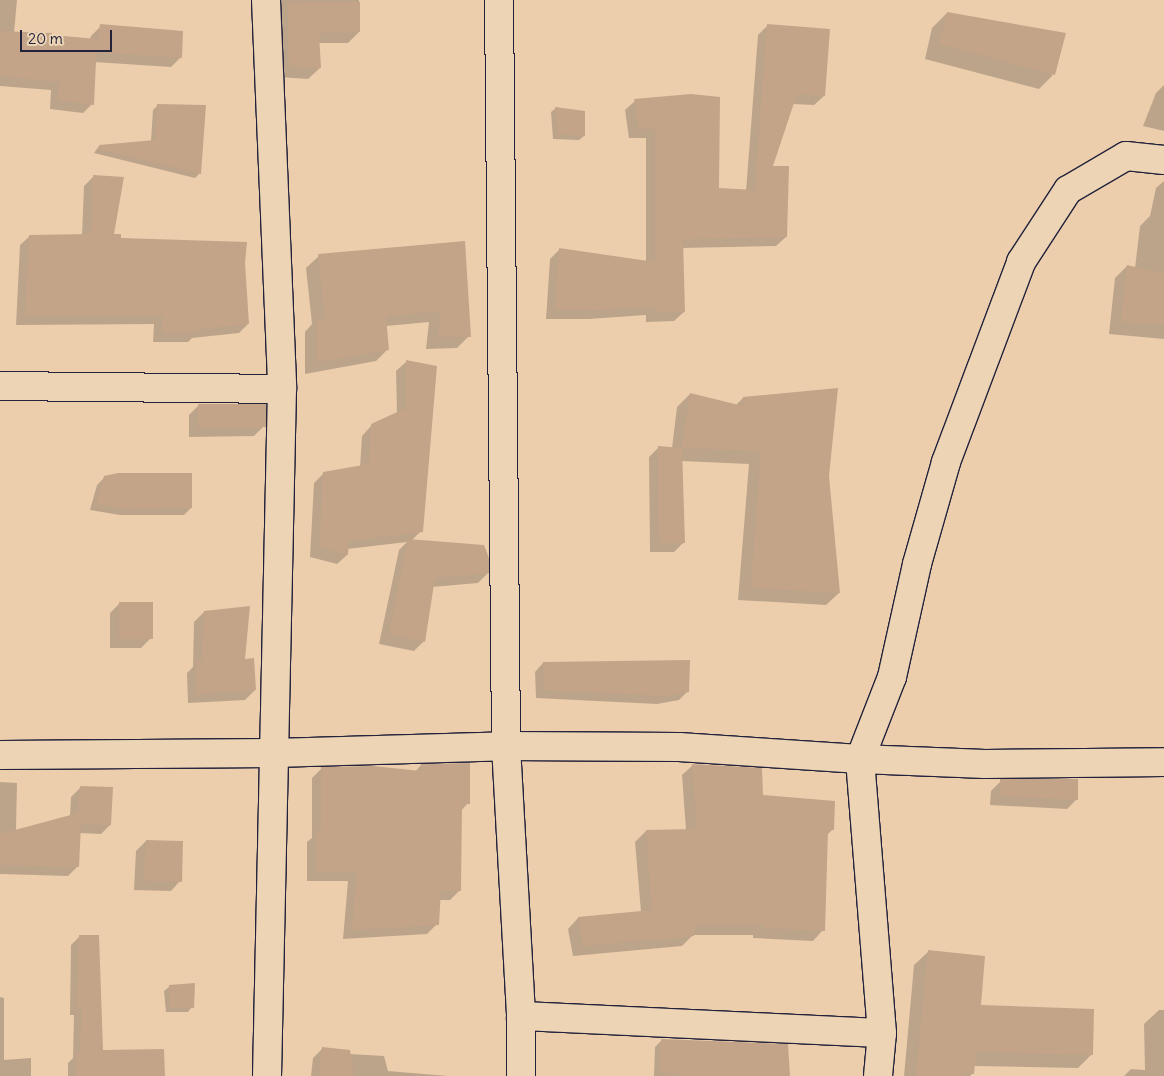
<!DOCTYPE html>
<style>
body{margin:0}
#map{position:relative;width:1164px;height:1076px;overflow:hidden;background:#eccead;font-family:Delius,sans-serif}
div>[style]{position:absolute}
.shadow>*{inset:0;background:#0003}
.building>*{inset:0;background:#c4a488}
.roads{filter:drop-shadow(1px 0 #22223b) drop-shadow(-1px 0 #22223b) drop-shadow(0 1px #22223b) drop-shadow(0 -1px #22223b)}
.street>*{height:28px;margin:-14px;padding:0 14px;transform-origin:14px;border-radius:14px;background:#edd4b5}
.secondary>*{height:28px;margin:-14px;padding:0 14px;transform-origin:14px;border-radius:14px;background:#edd4b5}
span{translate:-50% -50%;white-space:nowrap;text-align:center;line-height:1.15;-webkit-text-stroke:4px #edd4b5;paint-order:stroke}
.scale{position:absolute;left:20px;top:30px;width:92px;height:22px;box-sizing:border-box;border:2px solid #22223b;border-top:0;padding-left:6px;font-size:15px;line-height:18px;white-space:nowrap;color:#22223b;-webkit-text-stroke:4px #edd4b5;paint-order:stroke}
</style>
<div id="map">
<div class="shadow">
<div style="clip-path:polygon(0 0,17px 0,14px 33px,90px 39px,91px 36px,101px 26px,181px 57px,171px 67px,94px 62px,92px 104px,83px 113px,50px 109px,51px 90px,0 86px)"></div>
<div style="clip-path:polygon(277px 0,359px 0,359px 32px,348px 43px,318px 43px,320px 68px,308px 79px,278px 77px)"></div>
<div style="clip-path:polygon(947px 13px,1053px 75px,1039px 89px,925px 59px,932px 28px)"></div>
<div style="clip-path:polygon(768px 25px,824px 96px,814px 105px,792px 104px,771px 168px,786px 237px,776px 246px,682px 248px,684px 312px,674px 321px,646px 322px,646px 315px,589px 319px,546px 319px,550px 259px,559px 250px,646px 262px,646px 138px,629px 138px,625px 110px,635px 101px,718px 189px,746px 191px,758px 35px)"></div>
<div style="clip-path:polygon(1164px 85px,1164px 131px,1143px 126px,1156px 93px)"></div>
<div style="clip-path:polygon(158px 105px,200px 173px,195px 178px,94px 153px,99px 146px,151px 141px,153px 110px)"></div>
<div style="clip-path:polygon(556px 108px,584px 136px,579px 140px,553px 139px,551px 112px)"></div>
<div style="clip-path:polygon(93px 177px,112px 236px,119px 239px,244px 263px,248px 324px,239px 333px,192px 338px,188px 342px,153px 342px,154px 324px,16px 325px,20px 245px,30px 236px,82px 236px,84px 186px)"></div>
<div style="clip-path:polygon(1164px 181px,1164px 339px,1109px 334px,1115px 278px,1127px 266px,1135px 268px,1140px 226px,1150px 216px,1156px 188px)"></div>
<div style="clip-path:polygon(464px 242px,469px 336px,457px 348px,426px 349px,429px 322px,386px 326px,388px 349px,376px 361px,305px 374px,305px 332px,312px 324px,306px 268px,319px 256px)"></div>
<div style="clip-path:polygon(406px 362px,421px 531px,412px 540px,488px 573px,478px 583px,432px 587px,424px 641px,414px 651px,379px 644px,399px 550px,407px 542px,347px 549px,347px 555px,337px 564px,310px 557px,314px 483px,324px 473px,360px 467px,362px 436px,372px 425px,397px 414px,396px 371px)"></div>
<div style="clip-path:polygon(690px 394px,735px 406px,743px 398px,828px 476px,839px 593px,826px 605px,738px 600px,749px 464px,681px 461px,684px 542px,674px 552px,650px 552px,649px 457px,659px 447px,672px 448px,677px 407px)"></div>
<div style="clip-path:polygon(199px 405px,264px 426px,254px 436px,189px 437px,189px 415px)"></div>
<div style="clip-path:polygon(104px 478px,191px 508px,184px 515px,120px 515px,90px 510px,97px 485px)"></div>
<div style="clip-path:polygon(120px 603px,151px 638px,141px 648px,110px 648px,110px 613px)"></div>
<div style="clip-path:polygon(204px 612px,243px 660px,255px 690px,245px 700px,188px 703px,187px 673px,193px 667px,194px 622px)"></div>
<div style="clip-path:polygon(543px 663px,688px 691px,679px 700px,657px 704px,536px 698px,535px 672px)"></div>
<div style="clip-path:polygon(421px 765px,468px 803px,461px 811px,460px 890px,450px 900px,439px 900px,437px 924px,427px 934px,343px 939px,348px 881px,307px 881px,307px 842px,312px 838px,312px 778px,322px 768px,415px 772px)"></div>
<div style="clip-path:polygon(693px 765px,832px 830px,826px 836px,823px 930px,813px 941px,753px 938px,753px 935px,693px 935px,682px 946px,573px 956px,568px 929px,578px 918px,641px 912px,635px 842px,646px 831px,686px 830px,682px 775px)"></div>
<div style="clip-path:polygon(1001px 781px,1077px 799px,1067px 809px,990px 805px,991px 791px)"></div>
<div style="clip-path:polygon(0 782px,17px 783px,16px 831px,70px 816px,71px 797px,80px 788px,110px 825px,101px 834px,79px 833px,77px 867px,68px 876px,0 874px)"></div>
<div style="clip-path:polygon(146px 841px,180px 881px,171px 891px,134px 890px,136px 851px)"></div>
<div style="clip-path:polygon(80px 936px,102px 1051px,164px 1076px,68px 1076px,68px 1063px,73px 1058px,74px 1015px,70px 1015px,71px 945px)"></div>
<div style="clip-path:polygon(928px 952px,979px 1007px,1092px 1054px,1078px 1068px,974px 1066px,973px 1073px,970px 1076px,904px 1076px,914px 965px)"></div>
<div style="clip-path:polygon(169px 987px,192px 1007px,188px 1012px,166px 1012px,164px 991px)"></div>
<div style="clip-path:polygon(0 997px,4px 998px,4px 1060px,31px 1058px,31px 1076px,0 1076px)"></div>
<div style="clip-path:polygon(1159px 1010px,1164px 1010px,1164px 1076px,1124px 1076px,1131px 1069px,1145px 1070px,1144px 1024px)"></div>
<div style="clip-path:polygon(662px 1040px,731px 1076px,654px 1076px,655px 1047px)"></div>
<div style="clip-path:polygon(322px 1049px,350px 1054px,384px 1056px,388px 1071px,448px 1076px,311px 1076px,313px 1058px)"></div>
</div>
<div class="building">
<div style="clip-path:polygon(360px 2px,360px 32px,319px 33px,321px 68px,289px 66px,288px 3px)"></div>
<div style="clip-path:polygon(947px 12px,1066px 33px,1055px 75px,939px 44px)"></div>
<div style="clip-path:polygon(100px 24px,183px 31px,182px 58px,96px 52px)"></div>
<div style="clip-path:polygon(767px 24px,830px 29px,825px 96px,797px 94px,773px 166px,789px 166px,787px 237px,683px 239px,685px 312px,655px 312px,655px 306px,599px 310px,555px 309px,559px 248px,655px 262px,655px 129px,639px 129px,634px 99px,691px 94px,720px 97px,719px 188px,755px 190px)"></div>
<div style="clip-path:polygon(0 31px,52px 33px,52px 35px,97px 39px,94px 105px,58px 100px,59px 82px,0 76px)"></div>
<div style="clip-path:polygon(157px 104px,206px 105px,201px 174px,99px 149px,99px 145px,155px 140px)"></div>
<div style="clip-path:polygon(555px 107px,585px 111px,585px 136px,558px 134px)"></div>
<div style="clip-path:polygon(93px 175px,124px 177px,114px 234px,121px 234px,121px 238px,247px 242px,245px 263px,249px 324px,199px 329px,198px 333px,162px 333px,163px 315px,25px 316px,29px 235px,91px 234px)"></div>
<div style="clip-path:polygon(465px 241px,471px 337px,438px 337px,441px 311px,386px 316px,389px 350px,317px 362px,317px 318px,325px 319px,318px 254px)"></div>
<div style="clip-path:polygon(1127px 265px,1164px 274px,1164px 325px,1121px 322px)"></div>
<div style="clip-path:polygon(406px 360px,437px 366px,423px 532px,349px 541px,348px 555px,320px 547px,323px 472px,369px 464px,371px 424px,406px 408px)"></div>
<div style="clip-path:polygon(838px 388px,829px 476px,840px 593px,751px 588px,761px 451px,682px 448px,690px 393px,743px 406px,743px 397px)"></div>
<div style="clip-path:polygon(198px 404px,266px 404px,266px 427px,198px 428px)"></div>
<div style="clip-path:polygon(658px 446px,682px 448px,685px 543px,659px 543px)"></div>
<div style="clip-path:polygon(118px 473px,192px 473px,192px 508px,127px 509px,96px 504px,104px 476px)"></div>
<div style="clip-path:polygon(408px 539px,484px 545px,489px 558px,489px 573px,435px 578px,425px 642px,389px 634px)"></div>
<div style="clip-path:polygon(119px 602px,153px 602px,153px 639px,119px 639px)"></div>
<div style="clip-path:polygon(250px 606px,245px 659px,254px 658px,256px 690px,197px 694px,196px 662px,202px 661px,204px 611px)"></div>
<div style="clip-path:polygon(690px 660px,689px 692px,666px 696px,544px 690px,543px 662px)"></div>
<div style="clip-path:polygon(470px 763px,470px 804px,462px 804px,461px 891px,441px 890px,439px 925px,352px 930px,357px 872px,317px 872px,316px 831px,321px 831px,321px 767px,373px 766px,421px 771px,421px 764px)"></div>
<div style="clip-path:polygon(692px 764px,762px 768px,763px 795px,835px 801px,834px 830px,828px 830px,825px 931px,763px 928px,764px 925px,695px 925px,694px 936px,583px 946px,578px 917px,652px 910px,646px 830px,697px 829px)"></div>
<div style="clip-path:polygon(1000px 779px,1078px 779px,1078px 800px,1000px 796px)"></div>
<div style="clip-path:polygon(80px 786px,113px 787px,111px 825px,81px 824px,79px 867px,0 865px,0 834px,78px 813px)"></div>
<div style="clip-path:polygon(146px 840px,183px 841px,182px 882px,144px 881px)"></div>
<div style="clip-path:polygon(79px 935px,99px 935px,103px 1050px,164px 1049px,165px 1076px,76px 1076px,76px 1053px,80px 1053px,82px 1007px,77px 1007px)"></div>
<div style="clip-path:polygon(928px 950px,985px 956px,981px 1005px,1094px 1009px,1093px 1055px,976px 1052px,974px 1074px,965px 1073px,965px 1076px,916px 1076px)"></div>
<div style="clip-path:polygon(195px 983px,194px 1008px,170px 1008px,169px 985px)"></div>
<div style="clip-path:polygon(661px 1039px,788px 1044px,790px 1076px,688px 1076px,660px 1072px)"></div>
<div style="clip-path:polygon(322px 1047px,350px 1050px,354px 1076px,319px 1076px)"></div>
</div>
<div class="roads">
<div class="street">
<div style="left:266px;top:0;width:389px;rotate:87.6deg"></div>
<div style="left:282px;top:389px;width:687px;rotate:91.25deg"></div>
<div style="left:499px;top:0;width:746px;rotate:89.46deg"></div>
<div style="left:506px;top:746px;width:270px;rotate:86.8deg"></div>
<div style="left:521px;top:1016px;width:60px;rotate:90deg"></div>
<div style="left:0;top:386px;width:282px;rotate:0.6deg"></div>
<div style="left:521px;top:1016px;width:361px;rotate:2.7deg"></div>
<div style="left:878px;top:1076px;width:43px;rotate:-84.7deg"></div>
<div style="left:882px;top:1033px;width:275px;rotate:-94.6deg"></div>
<div style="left:860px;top:759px;width:88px;rotate:-68.7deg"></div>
<div style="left:892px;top:677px;width:116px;rotate:-77.5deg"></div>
<div style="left:917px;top:564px;width:106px;rotate:-74.1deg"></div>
<div style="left:946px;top:462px;width:214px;rotate:-69.4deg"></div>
<div style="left:1021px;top:262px;width:86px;rotate:-56.9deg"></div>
<div style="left:1068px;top:190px;width:67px;rotate:-30.4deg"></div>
<div style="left:1126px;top:156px;width:38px;rotate:6deg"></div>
</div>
<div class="secondary">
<div style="left:0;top:755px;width:274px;rotate:-0.4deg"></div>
<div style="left:274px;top:753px;width:232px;rotate:-1.7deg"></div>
<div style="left:506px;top:746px;width:173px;rotate:0.3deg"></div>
<div style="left:679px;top:747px;width:181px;rotate:3.8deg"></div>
<div style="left:860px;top:759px;width:125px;rotate:2.3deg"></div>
<div style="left:985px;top:764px;width:179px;rotate:-0.6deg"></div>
</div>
</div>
<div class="scale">20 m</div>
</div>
